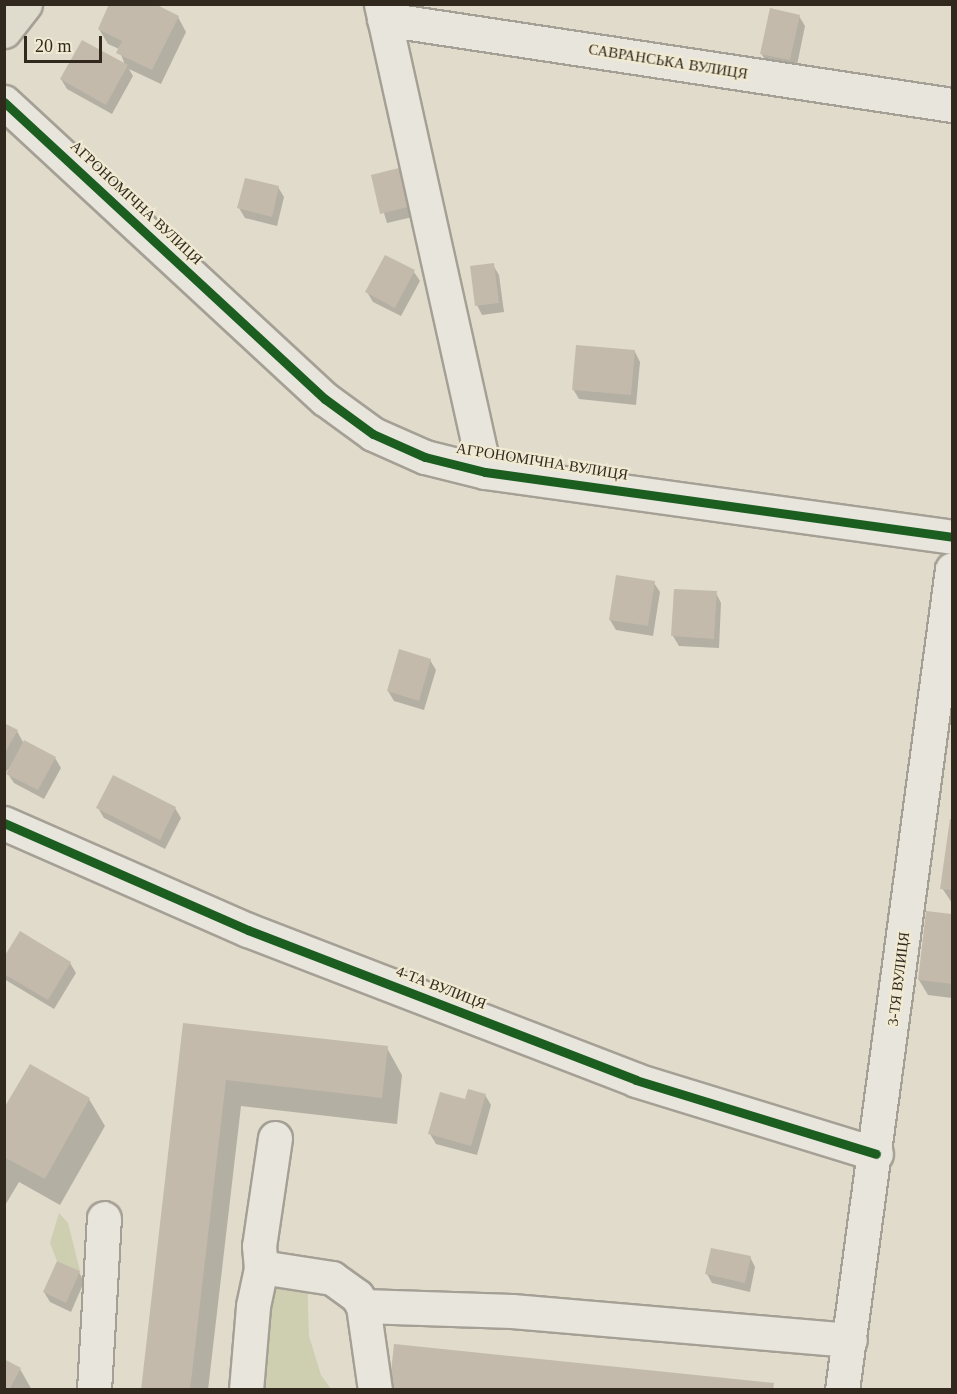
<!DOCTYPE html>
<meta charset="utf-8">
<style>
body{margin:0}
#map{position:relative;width:957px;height:1394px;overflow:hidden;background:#e0dbcb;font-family:Georgia,serif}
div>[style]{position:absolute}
.green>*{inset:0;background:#cdcfb0}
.shadow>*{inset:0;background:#0003}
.building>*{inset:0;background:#c3baac}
.roads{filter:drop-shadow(2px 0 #a5a095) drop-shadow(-2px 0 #a5a095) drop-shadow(0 2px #a5a095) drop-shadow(0 -2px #a5a095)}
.minor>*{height:33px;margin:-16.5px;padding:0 16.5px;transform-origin:16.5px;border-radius:16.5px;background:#e8e5dc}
.major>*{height:33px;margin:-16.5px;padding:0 16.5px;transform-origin:16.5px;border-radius:16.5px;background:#dfdcce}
.cycleway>*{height:9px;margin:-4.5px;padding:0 4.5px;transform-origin:4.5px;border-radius:4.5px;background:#1b5e20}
span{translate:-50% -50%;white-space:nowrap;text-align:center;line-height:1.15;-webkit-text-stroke:4.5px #f1ead2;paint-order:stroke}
.street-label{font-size:15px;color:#32291e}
.frame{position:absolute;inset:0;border:6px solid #32291e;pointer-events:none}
.scale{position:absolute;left:24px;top:36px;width:78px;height:27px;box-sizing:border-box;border:3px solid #32291e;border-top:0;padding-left:8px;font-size:18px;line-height:21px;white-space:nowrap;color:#32291e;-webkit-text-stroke:4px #f1ead2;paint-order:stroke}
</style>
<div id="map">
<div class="green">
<div style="clip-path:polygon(59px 1213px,68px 1223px,80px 1271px,57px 1261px,50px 1243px)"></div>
<div style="clip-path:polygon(307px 1277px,309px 1336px,321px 1375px,331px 1389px,246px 1390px,256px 1287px)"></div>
</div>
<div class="shadow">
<div style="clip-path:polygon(799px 16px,805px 26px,796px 70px,767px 63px,761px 53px)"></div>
<div style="clip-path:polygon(178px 17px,186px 32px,161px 84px,129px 69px,133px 76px,112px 114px,67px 89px,61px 79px,125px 65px,119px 49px,108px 44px,99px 29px)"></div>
<div style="clip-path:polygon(373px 176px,421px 215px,387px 223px)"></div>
<div style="clip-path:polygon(278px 187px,284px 197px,277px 226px,245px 218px,239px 208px)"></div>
<div style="clip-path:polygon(493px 265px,499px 275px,504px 312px,482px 315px,477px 305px)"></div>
<div style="clip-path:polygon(414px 272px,420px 281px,401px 316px,373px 302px,367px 292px)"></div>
<div style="clip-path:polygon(635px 352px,640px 362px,636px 405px,579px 399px,573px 389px)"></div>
<div style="clip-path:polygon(654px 583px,660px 592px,653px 636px,616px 630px,610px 620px)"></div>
<div style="clip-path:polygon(716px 593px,721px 603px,719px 648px,679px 646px,673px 636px)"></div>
<div style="clip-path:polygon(430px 660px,436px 670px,424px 710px,394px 701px,388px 691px)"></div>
<div style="clip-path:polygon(4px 725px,17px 731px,24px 744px,55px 758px,61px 768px,44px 799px,14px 783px,8px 774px,14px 763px,4px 774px)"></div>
<div style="clip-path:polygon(98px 808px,175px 808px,181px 818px,165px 849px,104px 818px)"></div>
<div style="clip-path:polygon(951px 820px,952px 821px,952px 903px,942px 888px)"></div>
<div style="clip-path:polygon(927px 913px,952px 915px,952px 998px,928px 995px,919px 980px)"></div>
<div style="clip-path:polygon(4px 960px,70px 963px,76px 973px,54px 1009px,4px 979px)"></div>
<div style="clip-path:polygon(184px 1025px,387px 1048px,402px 1075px,397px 1124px,241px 1106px,208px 1390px,143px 1390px)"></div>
<div style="clip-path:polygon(485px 1095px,491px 1105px,477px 1155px,436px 1144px,430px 1134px,466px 1101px)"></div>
<div style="clip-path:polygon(89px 1099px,105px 1126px,60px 1205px,19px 1182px,4px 1207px,4px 1111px)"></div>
<div style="clip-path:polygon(750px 1257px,755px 1267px,750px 1292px,712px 1283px,707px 1274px)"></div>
<div style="clip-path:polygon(79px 1272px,84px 1282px,71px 1312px,50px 1302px,44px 1292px)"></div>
<div style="clip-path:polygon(20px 1369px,32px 1390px,4px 1390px)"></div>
</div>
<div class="building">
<div style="clip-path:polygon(109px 4px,155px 4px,179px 16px,152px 70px,116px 53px,122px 41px,98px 29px)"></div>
<div style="clip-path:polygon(770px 8px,800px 15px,790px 60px,760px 54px)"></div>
<div style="clip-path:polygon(82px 40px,128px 65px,106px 105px,60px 79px)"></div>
<div style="clip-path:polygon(407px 166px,416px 205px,380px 214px,371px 175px)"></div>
<div style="clip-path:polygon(245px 178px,279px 186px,272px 217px,237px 208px)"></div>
<div style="clip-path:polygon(385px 255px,415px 270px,395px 308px,365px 292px)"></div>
<div style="clip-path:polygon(494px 263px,499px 303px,475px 306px,470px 266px)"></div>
<div style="clip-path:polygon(576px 345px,635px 350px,631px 395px,572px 390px)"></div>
<div style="clip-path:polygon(616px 575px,655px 581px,648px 626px,609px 620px)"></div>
<div style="clip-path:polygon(674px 589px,717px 591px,714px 639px,671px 636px)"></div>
<div style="clip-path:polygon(399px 649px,431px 659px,419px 701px,387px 691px)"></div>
<div style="clip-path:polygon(4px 723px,18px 730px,4px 754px)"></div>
<div style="clip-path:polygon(24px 740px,56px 757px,38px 790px,6px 774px)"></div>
<div style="clip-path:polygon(113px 775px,176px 807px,160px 840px,96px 808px)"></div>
<div style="clip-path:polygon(950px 819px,952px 819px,952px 890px,940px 889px)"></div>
<div style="clip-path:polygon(926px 911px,952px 914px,952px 984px,918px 980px)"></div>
<div style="clip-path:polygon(20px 931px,71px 962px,48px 1000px,4px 974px,4px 957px)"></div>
<div style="clip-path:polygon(183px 1023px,388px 1046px,382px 1098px,226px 1080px,190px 1390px,141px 1390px)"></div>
<div style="clip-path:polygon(30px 1064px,90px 1098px,45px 1179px,4px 1157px,4px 1108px)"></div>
<div style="clip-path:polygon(468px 1089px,486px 1094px,471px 1146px,428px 1134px,440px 1092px,465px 1099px)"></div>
<div style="clip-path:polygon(711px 1248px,751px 1256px,745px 1283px,705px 1274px)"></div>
<div style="clip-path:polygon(57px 1261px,80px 1271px,66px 1303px,43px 1292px)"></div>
<div style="clip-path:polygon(394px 1344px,774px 1383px,773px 1390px,389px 1390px)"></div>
<div style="clip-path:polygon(4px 1359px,21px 1368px,9px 1390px,4px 1390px)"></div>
</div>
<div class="roads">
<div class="minor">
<div style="left:381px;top:4px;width:479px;rotate:77.5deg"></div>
<div style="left:384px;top:19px;width:574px;rotate:8.61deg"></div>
<div style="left:4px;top:102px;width:437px;rotate:42.8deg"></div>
<div style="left:325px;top:399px;width:59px;rotate:36.1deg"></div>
<div style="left:373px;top:434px;width:57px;rotate:23.9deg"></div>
<div style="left:425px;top:457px;width:62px;rotate:14deg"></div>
<div style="left:485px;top:472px;width:472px;rotate:7.9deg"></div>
<div style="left:4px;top:823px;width:266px;rotate:23.7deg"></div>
<div style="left:248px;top:930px;width:416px;rotate:21.1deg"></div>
<div style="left:636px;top:1080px;width:251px;rotate:17.1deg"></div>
<div style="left:275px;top:1138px;width:109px;rotate:98.4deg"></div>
<div style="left:259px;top:1246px;width:21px;rotate:85deg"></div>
<div style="left:261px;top:1267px;width:72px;rotate:8.8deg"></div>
<div style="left:332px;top:1278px;width:31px;rotate:36deg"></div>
<div style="left:357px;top:1296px;width:12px;rotate:59deg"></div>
<div style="left:94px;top:1390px;width:172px;rotate:-86.7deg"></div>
<div style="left:246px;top:1390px;width:84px;rotate:-85.2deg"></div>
<div style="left:253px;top:1306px;width:40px;rotate:-78deg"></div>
<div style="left:375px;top:1390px;width:85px;rotate:-98.1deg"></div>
<div style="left:363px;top:1306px;width:149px;rotate:1.9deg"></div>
<div style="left:512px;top:1311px;width:339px;rotate:4.9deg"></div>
<div style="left:842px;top:1390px;width:828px;rotate:-82.37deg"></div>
</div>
<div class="major">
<div style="left:4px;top:31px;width:34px;rotate:-52deg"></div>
</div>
</div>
<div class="cycleway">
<div style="left:4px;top:102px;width:437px;rotate:42.8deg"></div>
<div style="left:325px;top:399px;width:59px;rotate:36.1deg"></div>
<div style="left:373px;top:434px;width:57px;rotate:23.9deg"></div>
<div style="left:425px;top:457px;width:62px;rotate:14deg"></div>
<div style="left:485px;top:472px;width:472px;rotate:7.9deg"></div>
<div style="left:4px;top:823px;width:266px;rotate:23.7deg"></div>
<div style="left:248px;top:930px;width:416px;rotate:21.1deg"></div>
<div style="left:636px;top:1080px;width:251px;rotate:17.1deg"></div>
</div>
<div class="street-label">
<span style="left:668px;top:62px;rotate:9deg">САВРАНСЬКА ВУЛИЦЯ</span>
<span style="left:136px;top:203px;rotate:43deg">АГРОНОМІЧНА ВУЛИЦЯ</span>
<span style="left:542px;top:462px;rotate:9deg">АГРОНОМІЧНА ВУЛИЦЯ</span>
<span style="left:899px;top:979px;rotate:-83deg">3-ТЯ ВУЛИЦЯ</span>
<span style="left:441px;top:988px;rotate:21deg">4-ТА ВУЛИЦЯ</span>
</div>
<div class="frame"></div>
<div class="scale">20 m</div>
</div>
